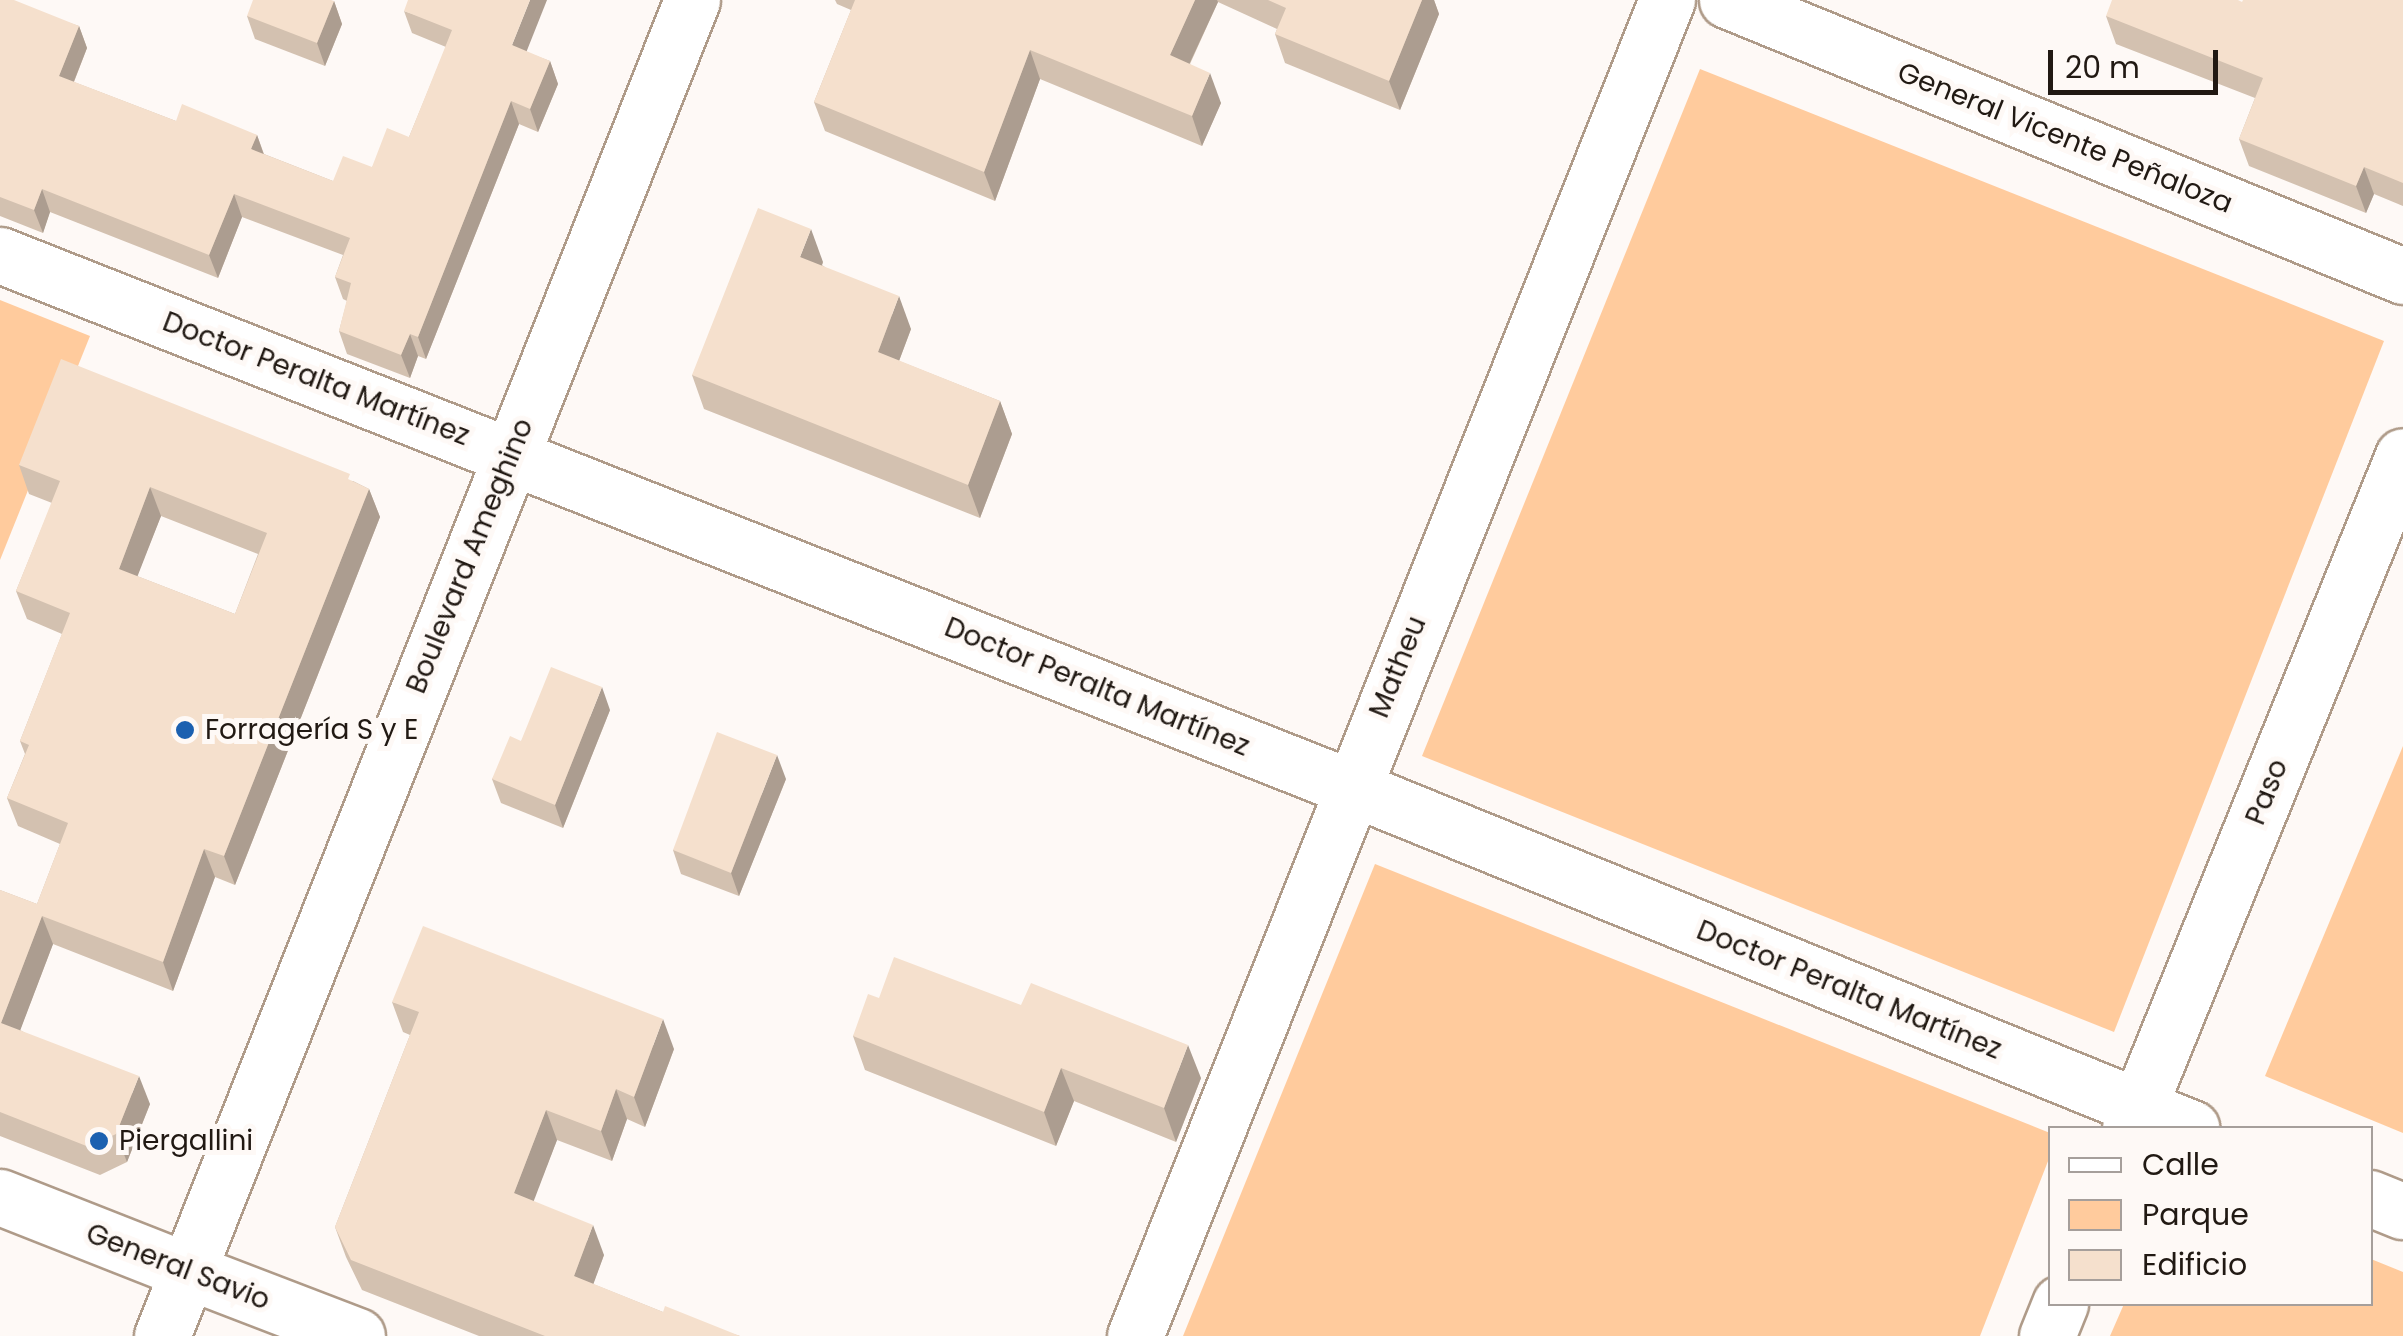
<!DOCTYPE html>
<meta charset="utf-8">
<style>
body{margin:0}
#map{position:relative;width:2403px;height:1336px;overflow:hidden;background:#fef9f6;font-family:Poppins,sans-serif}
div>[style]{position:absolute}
.green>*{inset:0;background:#ffcb9d}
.roads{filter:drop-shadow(2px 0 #af9b89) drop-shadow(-2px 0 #af9b89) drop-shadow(0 2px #af9b89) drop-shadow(0 -2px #af9b89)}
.minor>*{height:55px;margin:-27.5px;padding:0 27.5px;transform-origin:27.5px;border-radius:27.5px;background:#fff}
.tertiary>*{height:55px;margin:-27.5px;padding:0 27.5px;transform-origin:27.5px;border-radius:27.5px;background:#fff}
.secondary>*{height:55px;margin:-27.5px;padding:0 27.5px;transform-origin:27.5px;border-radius:27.5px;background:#fff}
.wall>*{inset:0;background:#d3c1b0}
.shaded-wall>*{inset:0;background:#ac9d90}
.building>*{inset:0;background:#f5e0cd}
.dots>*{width:28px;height:28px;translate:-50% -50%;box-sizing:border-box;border:5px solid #fef9f6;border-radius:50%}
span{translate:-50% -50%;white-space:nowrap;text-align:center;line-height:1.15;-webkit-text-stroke:10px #fef9f6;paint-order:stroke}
.street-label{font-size:28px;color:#211913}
.poi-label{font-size:28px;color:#211913}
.left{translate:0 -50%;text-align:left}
.legend{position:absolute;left:2048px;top:1126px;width:325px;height:180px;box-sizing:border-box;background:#fef9f6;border:2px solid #a69f9b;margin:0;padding:12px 18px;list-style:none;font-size:30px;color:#211913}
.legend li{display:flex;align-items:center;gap:20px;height:50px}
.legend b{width:50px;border:2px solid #a69f9b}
.scale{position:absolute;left:2048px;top:50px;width:170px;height:45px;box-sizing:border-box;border:5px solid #211913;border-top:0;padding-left:12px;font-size:30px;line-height:35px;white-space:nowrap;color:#211913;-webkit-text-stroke:8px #fef9f6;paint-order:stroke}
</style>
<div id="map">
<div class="green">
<div style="clip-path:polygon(1700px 69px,2384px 341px,2114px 1032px,1422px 756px)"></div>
<div style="clip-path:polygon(0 300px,90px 336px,0 560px)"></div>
<div style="clip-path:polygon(2403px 746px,2403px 1133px,2265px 1076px)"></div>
<div style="clip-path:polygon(1375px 864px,2050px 1133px,2050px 1156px,1980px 1336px,1183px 1336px)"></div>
<div style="clip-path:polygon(2371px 1259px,2403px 1272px,2403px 1336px,2110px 1336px,2124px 1304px,2370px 1304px)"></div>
</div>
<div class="roads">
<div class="minor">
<div style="left:1727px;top:0;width:730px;rotate:22.21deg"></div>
<div style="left:0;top:255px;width:1451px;rotate:21.51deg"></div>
<div style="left:1350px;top:787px;width:908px;rotate:22.07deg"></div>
<div style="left:2130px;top:1128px;width:725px;rotate:-67.89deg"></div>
<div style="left:2370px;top:1198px;width:35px;rotate:22deg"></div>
<div style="left:188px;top:1271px;width:181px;rotate:21deg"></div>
<div style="left:1135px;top:1336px;width:1438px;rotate:-68.29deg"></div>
<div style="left:2047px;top:1336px;width:35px;rotate:-68deg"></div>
</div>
<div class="tertiary">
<div style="left:0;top:1197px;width:202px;rotate:21.5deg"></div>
</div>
<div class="secondary">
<div style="left:162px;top:1336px;width:1437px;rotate:-68.36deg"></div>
</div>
</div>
<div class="wall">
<div style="clip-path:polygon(0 0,79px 26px,87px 48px,74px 82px,176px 121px,257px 135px,264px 154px,333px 181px,372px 167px,409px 137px,446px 47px,412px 33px,404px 11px,526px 52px,550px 61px,558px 84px,538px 132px,519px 124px,426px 359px,418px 356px,410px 378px,347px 354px,339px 331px,347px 301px,343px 299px,335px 277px,343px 255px,242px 217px,218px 278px,50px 212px,43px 233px,0 216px)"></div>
<div style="clip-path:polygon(835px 0,1434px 0,1439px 14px,1400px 110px,1285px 63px,1275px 34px,1277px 29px,1218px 2px,1190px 64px,1221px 103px,1202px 146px,1040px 79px,995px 201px,825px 131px,814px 102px,851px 10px,837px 4px)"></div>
<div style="clip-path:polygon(2403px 0,2403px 206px,2374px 194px,2366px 213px,2249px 166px,2239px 139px,2255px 98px,2116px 44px,2106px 16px,2242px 2px)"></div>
<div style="clip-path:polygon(334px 1px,342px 24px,325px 66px,255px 39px,247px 16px)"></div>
<div style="clip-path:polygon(823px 262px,822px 265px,911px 329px,899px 361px,1000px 401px,1012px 434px,980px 518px,704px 409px,692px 375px)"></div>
<div style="clip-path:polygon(evenodd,19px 465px,353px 481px,369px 489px,380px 517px,235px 885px,215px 877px,173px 991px,53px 944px,20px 1030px,150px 1104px,127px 1162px,100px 1175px,0 1136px,0 890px,37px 904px,60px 844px,18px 826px,7px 798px,25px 754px,20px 741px,62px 634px,27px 619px,16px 591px,52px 503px,29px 494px,19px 465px,161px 516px,258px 554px,235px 614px,137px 576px,161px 516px)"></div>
<div style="clip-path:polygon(610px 710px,563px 828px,501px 803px,492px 779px,521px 741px)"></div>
<div style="clip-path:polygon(786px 779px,739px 896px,681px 874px,673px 850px)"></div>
<div style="clip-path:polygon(879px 998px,1201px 1078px,1176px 1142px,1074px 1101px,1056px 1146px,865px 1070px,853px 1036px)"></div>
<div style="clip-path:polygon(392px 1002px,674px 1049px,645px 1127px,627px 1119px,612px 1161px,557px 1140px,533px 1201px,604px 1255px,593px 1284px,663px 1312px,740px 1336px,479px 1336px,362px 1290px,346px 1257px,335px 1227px,410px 1035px,403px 1032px)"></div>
</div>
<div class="shaded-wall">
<div style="clip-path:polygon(530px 0,547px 0,520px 68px,512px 45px)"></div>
<div style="clip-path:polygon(1195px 0,1217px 0,1218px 2px,1180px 84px,1170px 55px)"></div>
<div style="clip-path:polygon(1422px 0,1434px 0,1439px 14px,1400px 110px,1389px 81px)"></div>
<div style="clip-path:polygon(334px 1px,342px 24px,325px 66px,317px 43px)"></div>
<div style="clip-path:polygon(79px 26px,87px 48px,67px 99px,59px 76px)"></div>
<div style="clip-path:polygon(1030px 50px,1040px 79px,995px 201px,984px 172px)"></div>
<div style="clip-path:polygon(550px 61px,558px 84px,538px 132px,530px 109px)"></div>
<div style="clip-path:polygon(1210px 73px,1221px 103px,1202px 146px,1192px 116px)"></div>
<div style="clip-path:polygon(511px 101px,519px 124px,426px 359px,418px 337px)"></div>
<div style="clip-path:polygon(257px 135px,265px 158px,251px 149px)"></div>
<div style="clip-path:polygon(2364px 167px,2374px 194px,2366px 213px,2356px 186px)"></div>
<div style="clip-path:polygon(42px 189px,50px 212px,43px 233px,34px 210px)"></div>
<div style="clip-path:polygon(234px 194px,242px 217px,218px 278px,209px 255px)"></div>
<div style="clip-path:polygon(811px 229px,823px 262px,813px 290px,800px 257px)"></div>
<div style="clip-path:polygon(899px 296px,911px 329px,890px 385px,878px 352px)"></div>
<div style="clip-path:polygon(410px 334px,418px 356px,410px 378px,401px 355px)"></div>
<div style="clip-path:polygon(1000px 401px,1012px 434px,980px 518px,968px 485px)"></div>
<div style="clip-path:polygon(150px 487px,161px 516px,129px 598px,119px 569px)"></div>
<div style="clip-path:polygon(369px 489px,380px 517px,235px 885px,224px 856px)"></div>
<div style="clip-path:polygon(602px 687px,610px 710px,563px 828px,555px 805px)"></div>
<div style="clip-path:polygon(777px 755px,786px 779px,739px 896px,731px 873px)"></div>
<div style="clip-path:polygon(204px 849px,215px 877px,173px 991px,163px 962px)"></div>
<div style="clip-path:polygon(42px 916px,53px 944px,12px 1052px,1px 1023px)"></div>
<div style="clip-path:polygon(663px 1019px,674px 1049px,645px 1127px,634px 1097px)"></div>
<div style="clip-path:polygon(1188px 1045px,1201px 1078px,1176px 1142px,1164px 1108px)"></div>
<div style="clip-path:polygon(1061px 1068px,1074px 1101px,1056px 1146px,1044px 1112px)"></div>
<div style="clip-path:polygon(139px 1076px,150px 1104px,127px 1162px,116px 1134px)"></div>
<div style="clip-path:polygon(616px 1089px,627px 1119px,612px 1161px,601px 1131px)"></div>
<div style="clip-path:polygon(546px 1110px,557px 1140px,525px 1224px,514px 1193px)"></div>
<div style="clip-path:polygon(593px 1225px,604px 1255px,585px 1307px,574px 1276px)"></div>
</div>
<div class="building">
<div style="clip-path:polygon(0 0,14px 0,79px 26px,59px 76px,176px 121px,182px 104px,257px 135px,251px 149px,333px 181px,343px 156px,372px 167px,387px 128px,409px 137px,452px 30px,404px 11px,408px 0,530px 0,512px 45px,550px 61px,530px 109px,511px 101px,418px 337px,410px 334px,401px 355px,339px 331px,351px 283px,335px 277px,350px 238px,234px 194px,209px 255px,42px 189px,34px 210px,0 197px)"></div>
<div style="clip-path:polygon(253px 0,331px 0,334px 1px,317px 43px,247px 16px)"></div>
<div style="clip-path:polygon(855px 0,1195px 0,1170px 55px,1210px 73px,1192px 116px,1030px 50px,984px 172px,814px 102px)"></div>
<div style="clip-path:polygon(1268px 0,1422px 0,1389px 81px,1275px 34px,1286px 8px)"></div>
<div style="clip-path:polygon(2112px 0,2238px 0,2242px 2px,2243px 0,2403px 0,2403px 183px,2364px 167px,2356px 186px,2239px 139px,2263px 78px,2106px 16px)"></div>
<div style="clip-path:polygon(758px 208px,811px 229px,800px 257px,899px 296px,878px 352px,1000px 401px,968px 485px,692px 375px)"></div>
<div style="clip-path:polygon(evenodd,61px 359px,350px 474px,348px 479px,369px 489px,224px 856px,204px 849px,163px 962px,42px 916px,1px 1023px,139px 1076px,116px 1134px,89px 1147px,0 1112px,0 890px,37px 904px,68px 823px,7px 798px,29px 745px,20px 741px,70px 613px,16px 591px,60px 481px,19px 465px,61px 359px,150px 487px,267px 533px,235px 614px,119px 569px,150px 487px)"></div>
<div style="clip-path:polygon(551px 667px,602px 687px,555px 805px,492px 779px,510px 736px,521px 741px)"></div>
<div style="clip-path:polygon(717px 732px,777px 755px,731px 873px,673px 850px)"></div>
<div style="clip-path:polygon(423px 926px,663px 1019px,634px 1097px,616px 1089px,601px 1131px,546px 1110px,514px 1193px,593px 1225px,574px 1276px,663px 1312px,665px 1306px,740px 1336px,545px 1336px,351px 1260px,335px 1227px,419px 1012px,392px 1002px)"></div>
<div style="clip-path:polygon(894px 957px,1021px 1005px,1031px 983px,1188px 1045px,1164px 1108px,1061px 1068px,1044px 1112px,853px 1036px,868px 994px,879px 998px)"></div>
</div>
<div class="dots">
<div style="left:185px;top:730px;background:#1b60b0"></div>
<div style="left:99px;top:1141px;background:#1b60b0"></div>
</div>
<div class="street-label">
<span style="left:2065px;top:138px;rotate:22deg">General Vicente Peñaloza</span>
<span style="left:316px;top:379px;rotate:21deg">Doctor Peralta Martínez</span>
<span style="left:470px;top:556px;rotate:-68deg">Boulevard Ameghino</span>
<span style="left:1398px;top:667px;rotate:-68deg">Matheu</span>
<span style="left:1097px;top:687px;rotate:22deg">Doctor Peralta Martínez</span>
<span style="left:2267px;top:792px;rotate:-68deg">Paso</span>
<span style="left:1849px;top:990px;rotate:22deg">Doctor Peralta Martínez</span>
<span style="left:178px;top:1267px;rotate:21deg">General Savio</span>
</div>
<div class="poi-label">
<span class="left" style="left:205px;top:730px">Forragería S y E</span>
<span class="left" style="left:119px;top:1141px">Piergallini</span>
</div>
<ul class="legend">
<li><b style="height:12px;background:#fff"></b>Calle</li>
<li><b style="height:28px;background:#ffcb9d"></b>Parque</li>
<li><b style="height:28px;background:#f5e0cd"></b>Edificio</li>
</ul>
<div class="scale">20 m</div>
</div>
